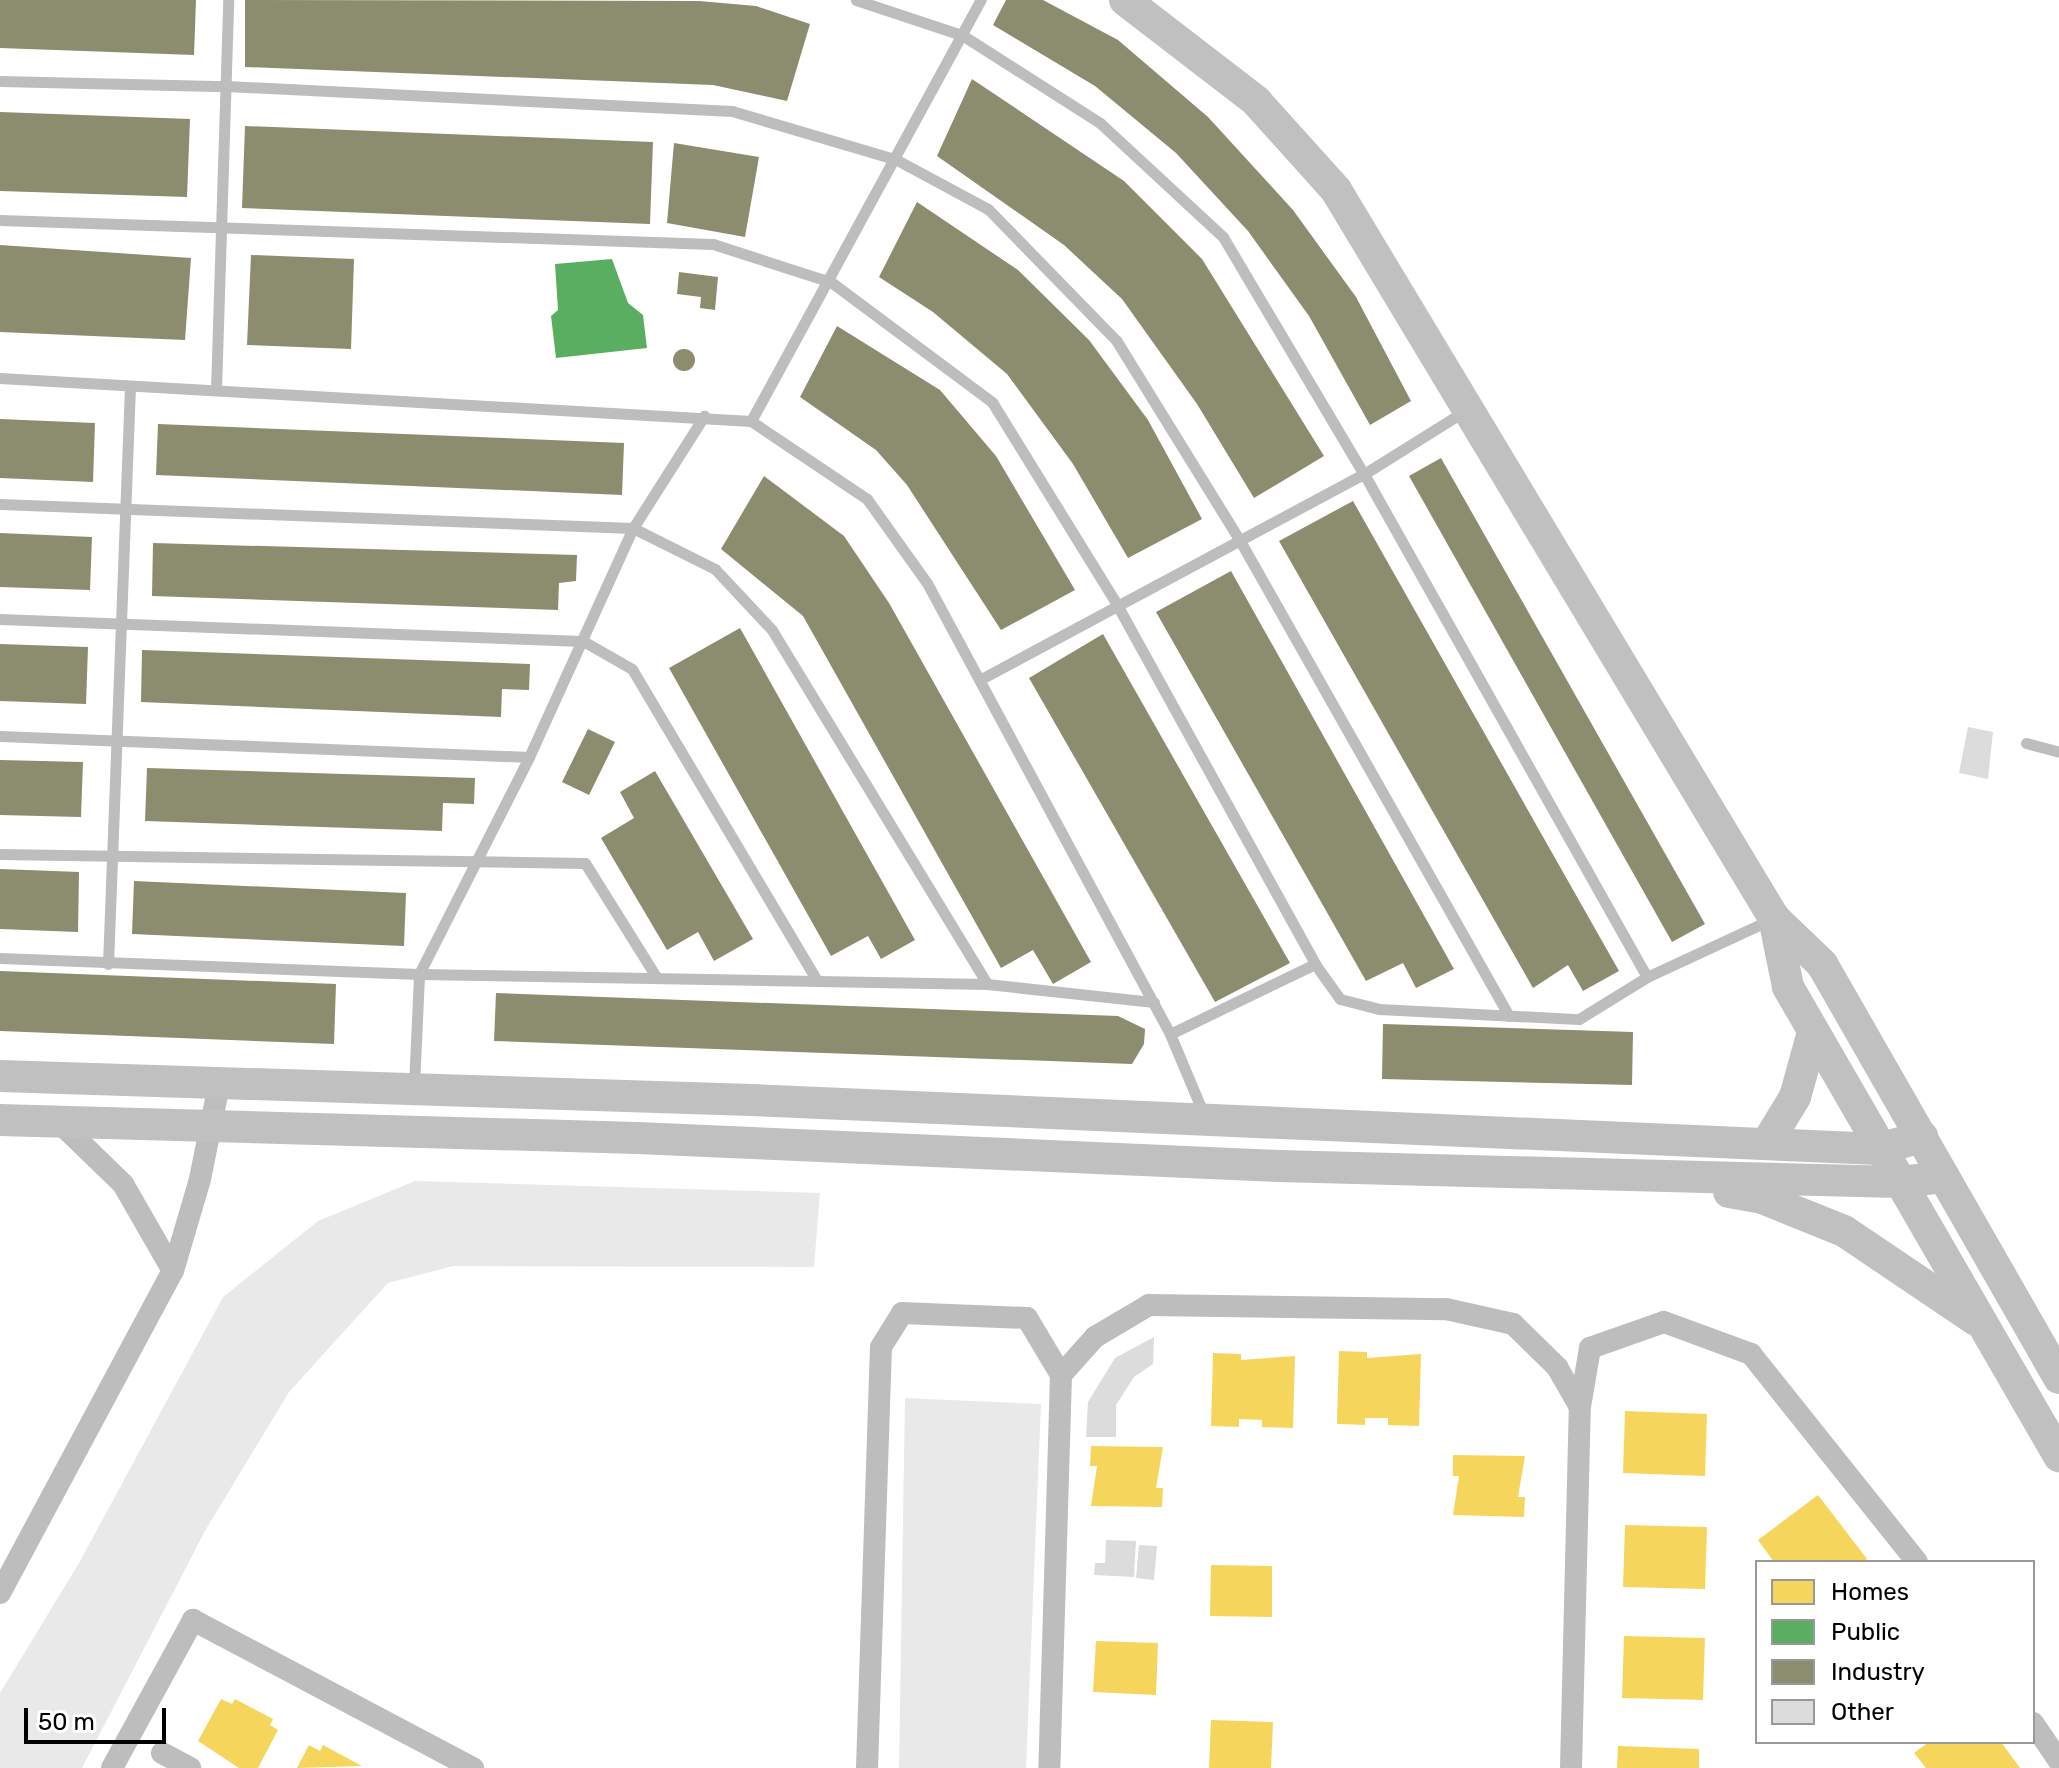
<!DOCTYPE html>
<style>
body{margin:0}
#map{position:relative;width:2059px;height:1768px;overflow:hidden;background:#fff;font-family:Rubik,sans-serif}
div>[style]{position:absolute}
.green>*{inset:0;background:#e9e9e9}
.homes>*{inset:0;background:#f6d55c}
.public>*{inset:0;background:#5aae61}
.industry>*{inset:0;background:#8c8c6e}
.round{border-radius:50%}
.building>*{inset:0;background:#dcdcdc}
.lane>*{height:11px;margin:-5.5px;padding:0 5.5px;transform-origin:5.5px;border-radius:5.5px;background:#bdbdbd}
.street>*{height:22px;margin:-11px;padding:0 11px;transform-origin:11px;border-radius:11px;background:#bdbdbd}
.secondary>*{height:32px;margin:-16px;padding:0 16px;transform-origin:16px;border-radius:16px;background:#c0c0c0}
span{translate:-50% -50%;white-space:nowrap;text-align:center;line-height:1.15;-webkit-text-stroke:8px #fff;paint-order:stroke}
.legend{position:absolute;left:1755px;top:1560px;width:280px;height:184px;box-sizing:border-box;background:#fff;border:2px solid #999;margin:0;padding:10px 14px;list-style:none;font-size:24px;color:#000}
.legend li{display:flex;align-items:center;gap:16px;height:40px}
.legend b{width:40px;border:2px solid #999}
.scale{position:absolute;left:24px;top:1708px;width:142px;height:36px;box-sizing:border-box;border:4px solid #000;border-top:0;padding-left:10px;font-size:24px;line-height:28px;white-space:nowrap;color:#000;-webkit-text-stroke:6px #fff;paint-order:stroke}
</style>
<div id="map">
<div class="green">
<div style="clip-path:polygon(415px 1181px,820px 1193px,814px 1267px,453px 1266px,388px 1283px,289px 1392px,205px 1531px,82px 1768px,0 1768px,0 1693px,79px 1563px,223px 1297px,318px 1221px)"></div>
<div style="clip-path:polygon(905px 1398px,1041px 1404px,1026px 1768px,899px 1768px)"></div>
</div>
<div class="homes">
<div style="clip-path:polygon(1339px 1351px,1367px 1352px,1367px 1358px,1421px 1354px,1419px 1426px,1388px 1425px,1388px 1418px,1365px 1418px,1365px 1425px,1337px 1424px)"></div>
<div style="clip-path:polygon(1213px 1353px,1241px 1354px,1241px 1360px,1295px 1356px,1293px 1428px,1262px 1427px,1262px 1420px,1239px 1419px,1239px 1427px,1211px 1426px)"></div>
<div style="clip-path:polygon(1625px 1411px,1707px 1414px,1705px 1476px,1623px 1473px)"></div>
<div style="clip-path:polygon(1091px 1446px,1163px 1447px,1156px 1488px,1163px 1488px,1162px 1507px,1091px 1506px,1097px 1466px,1090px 1466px)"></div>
<div style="clip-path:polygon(1453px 1455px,1525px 1456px,1518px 1497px,1525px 1497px,1524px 1517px,1453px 1515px,1459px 1476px,1453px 1476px)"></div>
<div style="clip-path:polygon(1818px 1495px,1867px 1559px,1863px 1562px,1774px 1562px,1758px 1540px)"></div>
<div style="clip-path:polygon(1625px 1525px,1707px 1527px,1705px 1589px,1623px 1587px)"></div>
<div style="clip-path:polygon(1211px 1565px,1272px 1566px,1272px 1617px,1210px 1616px)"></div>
<div style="clip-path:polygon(1624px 1636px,1705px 1638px,1703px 1700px,1622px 1698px)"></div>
<div style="clip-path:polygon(1096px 1641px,1158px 1643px,1156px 1695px,1093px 1692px)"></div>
<div style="clip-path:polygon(221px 1699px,232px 1704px,235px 1699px,273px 1719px,270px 1725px,278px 1730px,258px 1768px,239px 1768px,198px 1741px)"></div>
<div style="clip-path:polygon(1211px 1720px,1273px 1722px,1271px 1768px,1209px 1768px)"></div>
<div style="clip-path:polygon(1929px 1742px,2001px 1742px,2020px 1768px,1926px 1768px,1914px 1753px)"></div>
<div style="clip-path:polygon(309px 1745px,320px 1751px,323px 1745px,362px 1766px,297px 1768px)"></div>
<div style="clip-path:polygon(1618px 1746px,1699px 1749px,1699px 1768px,1617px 1768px)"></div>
</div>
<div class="public">
<div style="clip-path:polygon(612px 259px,628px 303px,643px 315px,647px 348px,556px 358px,551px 316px,558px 310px,555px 264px)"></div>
</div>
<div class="industry">
<div style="clip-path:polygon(0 0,196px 0,194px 55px,0 48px)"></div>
<div style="clip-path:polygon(245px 0,699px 1px,756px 6px,810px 24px,787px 101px,713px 85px,245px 67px)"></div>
<div style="clip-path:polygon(1006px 0,1043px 0,1118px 40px,1208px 117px,1293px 210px,1356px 297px,1411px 401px,1370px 425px,1309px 316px,1248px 231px,1176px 153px,1095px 86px,993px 25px)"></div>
<div style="clip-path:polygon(972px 79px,1124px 181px,1202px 259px,1324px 456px,1254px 498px,1197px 404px,1122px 299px,1064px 245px,937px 156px)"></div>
<div style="clip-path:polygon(0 112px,190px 119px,187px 197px,0 191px)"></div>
<div style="clip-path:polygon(245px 126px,653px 142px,650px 224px,242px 208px)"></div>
<div style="clip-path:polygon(674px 143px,759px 157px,745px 237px,667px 223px)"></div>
<div style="clip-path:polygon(917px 202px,1018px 270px,1089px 340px,1148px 420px,1202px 519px,1128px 558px,1073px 464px,1007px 374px,933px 312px,879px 277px)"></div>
<div style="clip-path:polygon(0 245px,191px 258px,185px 340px,0 332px)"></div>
<div style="clip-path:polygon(251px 255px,354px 259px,351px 349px,247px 345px)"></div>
<div style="clip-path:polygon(679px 272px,718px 277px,715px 310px,700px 308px,701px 297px,677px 294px)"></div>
<div style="clip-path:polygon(837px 326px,940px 390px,996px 456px,1075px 590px,1001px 630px,907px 485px,876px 450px,800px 397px)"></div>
<div class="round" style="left:673px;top:349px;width:22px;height:22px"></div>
<div style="clip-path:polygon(0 419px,95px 423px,93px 482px,0 478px)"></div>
<div style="clip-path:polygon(158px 424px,624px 443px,622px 495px,156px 475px)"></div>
<div style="clip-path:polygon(1441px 458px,1705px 924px,1672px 942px,1409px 476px)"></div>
<div style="clip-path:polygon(764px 476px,844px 536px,889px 603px,1091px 962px,1053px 984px,1033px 950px,1001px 968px,803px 616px,721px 549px)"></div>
<div style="clip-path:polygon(1353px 501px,1619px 971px,1583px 991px,1568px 965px,1533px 988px,1279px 541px)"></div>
<div style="clip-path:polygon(0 533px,92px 537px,90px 590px,0 587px)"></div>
<div style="clip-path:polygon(153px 543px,577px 555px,576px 581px,559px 583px,558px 610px,152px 596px)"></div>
<div style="clip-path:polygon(1231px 571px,1454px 969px,1416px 988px,1403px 963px,1366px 981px,1156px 612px)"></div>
<div style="clip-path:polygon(740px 628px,915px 940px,881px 959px,868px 936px,831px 956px,669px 668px)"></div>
<div style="clip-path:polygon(1103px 634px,1290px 963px,1215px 1002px,1029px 678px)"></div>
<div style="clip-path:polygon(0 644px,88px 647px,86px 704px,0 701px)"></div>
<div style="clip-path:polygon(142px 650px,530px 664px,529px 690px,502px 689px,501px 717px,141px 702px)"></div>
<div style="clip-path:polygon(588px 729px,615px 742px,589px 795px,562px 782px)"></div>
<div style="clip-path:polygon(0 760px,83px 762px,81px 817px,0 815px)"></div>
<div style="clip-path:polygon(147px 768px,475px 778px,474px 804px,443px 803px,442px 831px,145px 821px)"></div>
<div style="clip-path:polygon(655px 771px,753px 939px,714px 961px,698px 932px,667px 950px,601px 838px,634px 818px,620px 792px)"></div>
<div style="clip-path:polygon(0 869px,79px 872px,78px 932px,0 929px)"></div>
<div style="clip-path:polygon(134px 881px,406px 893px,404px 946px,132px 934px)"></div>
<div style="clip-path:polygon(0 971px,336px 984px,334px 1044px,0 1031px)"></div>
<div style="clip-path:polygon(496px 993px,1118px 1016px,1145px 1029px,1144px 1044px,1132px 1064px,494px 1041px)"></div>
<div style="clip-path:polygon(1383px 1024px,1633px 1032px,1632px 1085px,1382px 1079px)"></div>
</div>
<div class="building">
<div style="clip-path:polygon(1968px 727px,1993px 732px,1988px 779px,1959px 773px)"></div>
<div style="clip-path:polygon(1154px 1337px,1153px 1364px,1134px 1377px,1116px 1405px,1116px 1437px,1086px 1437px,1088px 1402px,1115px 1358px)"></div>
<div style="clip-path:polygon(1106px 1540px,1136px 1541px,1134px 1577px,1094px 1575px,1095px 1563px,1105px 1563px)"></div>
<div style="clip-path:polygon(1139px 1545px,1157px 1546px,1154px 1580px,1136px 1578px)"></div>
</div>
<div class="lane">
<div style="left:856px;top:0;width:112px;rotate:18.3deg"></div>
<div style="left:962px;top:35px;width:164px;rotate:32.5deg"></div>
<div style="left:1100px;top:123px;width:168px;rotate:42.8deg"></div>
<div style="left:1223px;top:237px;width:276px;rotate:59.3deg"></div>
<div style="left:1364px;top:474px;width:577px;rotate:60.64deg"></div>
<div style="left:0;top:81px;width:226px;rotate:1.3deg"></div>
<div style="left:226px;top:86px;width:507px;rotate:2.83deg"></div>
<div style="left:732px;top:111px;width:172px;rotate:16.5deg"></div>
<div style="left:897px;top:160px;width:103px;rotate:28.3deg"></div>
<div style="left:988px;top:209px;width:183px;rotate:45.7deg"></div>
<div style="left:1116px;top:340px;width:234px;rotate:58.3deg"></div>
<div style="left:1239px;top:539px;width:548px;rotate:60.49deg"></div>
<div style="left:0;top:220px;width:713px;rotate:1.93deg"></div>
<div style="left:713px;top:244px;width:124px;rotate:17.9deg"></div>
<div style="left:831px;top:282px;width:201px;rotate:36.7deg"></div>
<div style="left:992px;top:402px;width:236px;rotate:58.3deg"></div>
<div style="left:1116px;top:603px;width:412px;rotate:61.1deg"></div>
<div style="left:0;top:378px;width:752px;rotate:3.28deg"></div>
<div style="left:751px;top:421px;width:140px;rotate:33.9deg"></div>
<div style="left:867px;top:499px;width:103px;rotate:54.5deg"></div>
<div style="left:927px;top:583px;width:512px;rotate:61.68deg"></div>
<div style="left:1170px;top:1034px;width:88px;rotate:67.2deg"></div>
<div style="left:216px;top:390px;width:390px;rotate:-88.2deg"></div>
<div style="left:751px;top:421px;width:480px;rotate:-61.4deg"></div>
<div style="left:0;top:504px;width:633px;rotate:2.17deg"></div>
<div style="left:633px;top:528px;width:92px;rotate:26.6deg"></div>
<div style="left:715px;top:569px;width:83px;rotate:46.9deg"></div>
<div style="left:772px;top:630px;width:414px;rotate:58.7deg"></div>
<div style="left:0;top:619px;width:583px;rotate:2.16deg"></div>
<div style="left:583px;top:641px;width:56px;rotate:29.7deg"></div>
<div style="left:632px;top:669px;width:363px;rotate:59.3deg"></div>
<div style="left:983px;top:678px;width:432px;rotate:-28.2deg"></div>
<div style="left:1364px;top:474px;width:119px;rotate:-32deg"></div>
<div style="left:0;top:736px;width:529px;rotate:2.27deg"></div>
<div style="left:2026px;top:743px;width:34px;rotate:15deg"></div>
<div style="left:0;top:854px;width:585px;rotate:0.88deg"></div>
<div style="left:585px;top:863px;width:132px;rotate:58deg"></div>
<div style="left:0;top:958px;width:419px;rotate:2.2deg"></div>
<div style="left:419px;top:974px;width:568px;rotate:1.01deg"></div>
<div style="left:987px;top:984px;width:168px;rotate:6.2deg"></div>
<div style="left:108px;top:964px;width:578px;rotate:-87.82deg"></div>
<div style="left:1170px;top:1034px;width:161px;rotate:-25.8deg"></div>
<div style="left:1315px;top:964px;width:43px;rotate:54.5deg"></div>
<div style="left:1340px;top:999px;width:40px;rotate:14.4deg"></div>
<div style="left:1379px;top:1009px;width:200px;rotate:2.9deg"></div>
<div style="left:1579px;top:1019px;width:80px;rotate:-31.7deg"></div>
<div style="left:1647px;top:977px;width:136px;rotate:-24.9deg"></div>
<div style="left:414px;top:1086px;width:112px;rotate:-87.4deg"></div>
<div style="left:419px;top:974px;width:243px;rotate:-63.1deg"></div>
<div style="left:529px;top:757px;width:252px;rotate:-65.6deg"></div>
<div style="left:633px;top:528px;width:133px;rotate:-57.6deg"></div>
</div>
<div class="street">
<div style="left:58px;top:1121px;width:91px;rotate:44.1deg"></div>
<div style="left:123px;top:1184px;width:100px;rotate:60.1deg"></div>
<div style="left:1061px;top:1375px;width:51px;rotate:-48.2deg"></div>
<div style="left:1095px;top:1337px;width:63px;rotate:-30.7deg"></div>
<div style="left:1149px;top:1305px;width:297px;rotate:0.8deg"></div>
<div style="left:1446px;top:1309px;width:69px;rotate:12.6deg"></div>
<div style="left:1513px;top:1324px;width:62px;rotate:44.3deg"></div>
<div style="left:1557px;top:1367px;width:46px;rotate:60.1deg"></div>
<div style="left:0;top:1593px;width:366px;rotate:-61.8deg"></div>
<div style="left:173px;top:1271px;width:96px;rotate:-73.6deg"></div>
<div style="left:200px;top:1179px;width:96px;rotate:-78.6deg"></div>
<div style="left:2033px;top:1723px;width:46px;rotate:55.6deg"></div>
<div style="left:162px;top:1753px;width:32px;rotate:28deg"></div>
<div style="left:112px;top:1768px;width:169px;rotate:-61.3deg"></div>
<div style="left:193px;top:1620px;width:317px;rotate:27.9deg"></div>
<div style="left:867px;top:1768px;width:421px;rotate:-88.1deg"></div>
<div style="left:881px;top:1347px;width:40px;rotate:-58deg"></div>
<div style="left:902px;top:1313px;width:125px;rotate:2.3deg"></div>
<div style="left:1027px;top:1318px;width:66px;rotate:59.2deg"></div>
<div style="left:1061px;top:1375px;width:393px;rotate:91.7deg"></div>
<div style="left:1571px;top:1768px;width:361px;rotate:-88.6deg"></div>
<div style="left:1580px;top:1407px;width:60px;rotate:-80.4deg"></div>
<div style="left:1590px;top:1348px;width:78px;rotate:-19.4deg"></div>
<div style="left:1664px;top:1322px;width:93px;rotate:20.2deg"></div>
<div style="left:1751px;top:1354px;width:266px;rotate:51.4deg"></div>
</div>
<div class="secondary">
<div style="left:1125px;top:0;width:165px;rotate:37.6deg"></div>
<div style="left:1256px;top:101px;width:120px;rotate:48deg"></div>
<div style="left:1336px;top:190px;width:850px;rotate:58.97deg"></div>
<div style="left:1774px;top:918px;width:66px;rotate:43.8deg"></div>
<div style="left:1822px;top:964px;width:477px;rotate:60.2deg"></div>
<div style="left:1774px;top:918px;width:70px;rotate:78.5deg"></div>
<div style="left:1788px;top:987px;width:542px;rotate:59.98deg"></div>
<div style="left:0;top:1076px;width:752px;rotate:1.83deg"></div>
<div style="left:752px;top:1100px;width:1127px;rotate:2.49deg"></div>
<div style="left:1878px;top:1149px;width:46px;rotate:-15.3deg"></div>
<div style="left:0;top:1120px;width:637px;rotate:1.62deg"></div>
<div style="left:637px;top:1138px;width:643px;rotate:2.5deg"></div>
<div style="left:1279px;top:1166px;width:620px;rotate:1.48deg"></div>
<div style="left:1899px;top:1182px;width:45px;rotate:-6.3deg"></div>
<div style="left:1767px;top:1143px;width:54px;rotate:-58.7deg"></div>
<div style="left:1795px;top:1097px;width:67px;rotate:-74.5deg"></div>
<div style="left:1729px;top:1192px;width:34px;rotate:10deg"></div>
<div style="left:1762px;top:1198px;width:88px;rotate:21.9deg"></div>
<div style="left:1844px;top:1231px;width:159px;rotate:34deg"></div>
</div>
<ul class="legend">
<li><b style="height:22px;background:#f6d55c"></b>Homes</li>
<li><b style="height:22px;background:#5aae61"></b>Public</li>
<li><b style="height:22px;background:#8c8c6e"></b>Industry</li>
<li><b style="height:22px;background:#dcdcdc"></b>Other</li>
</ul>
<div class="scale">50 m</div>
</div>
